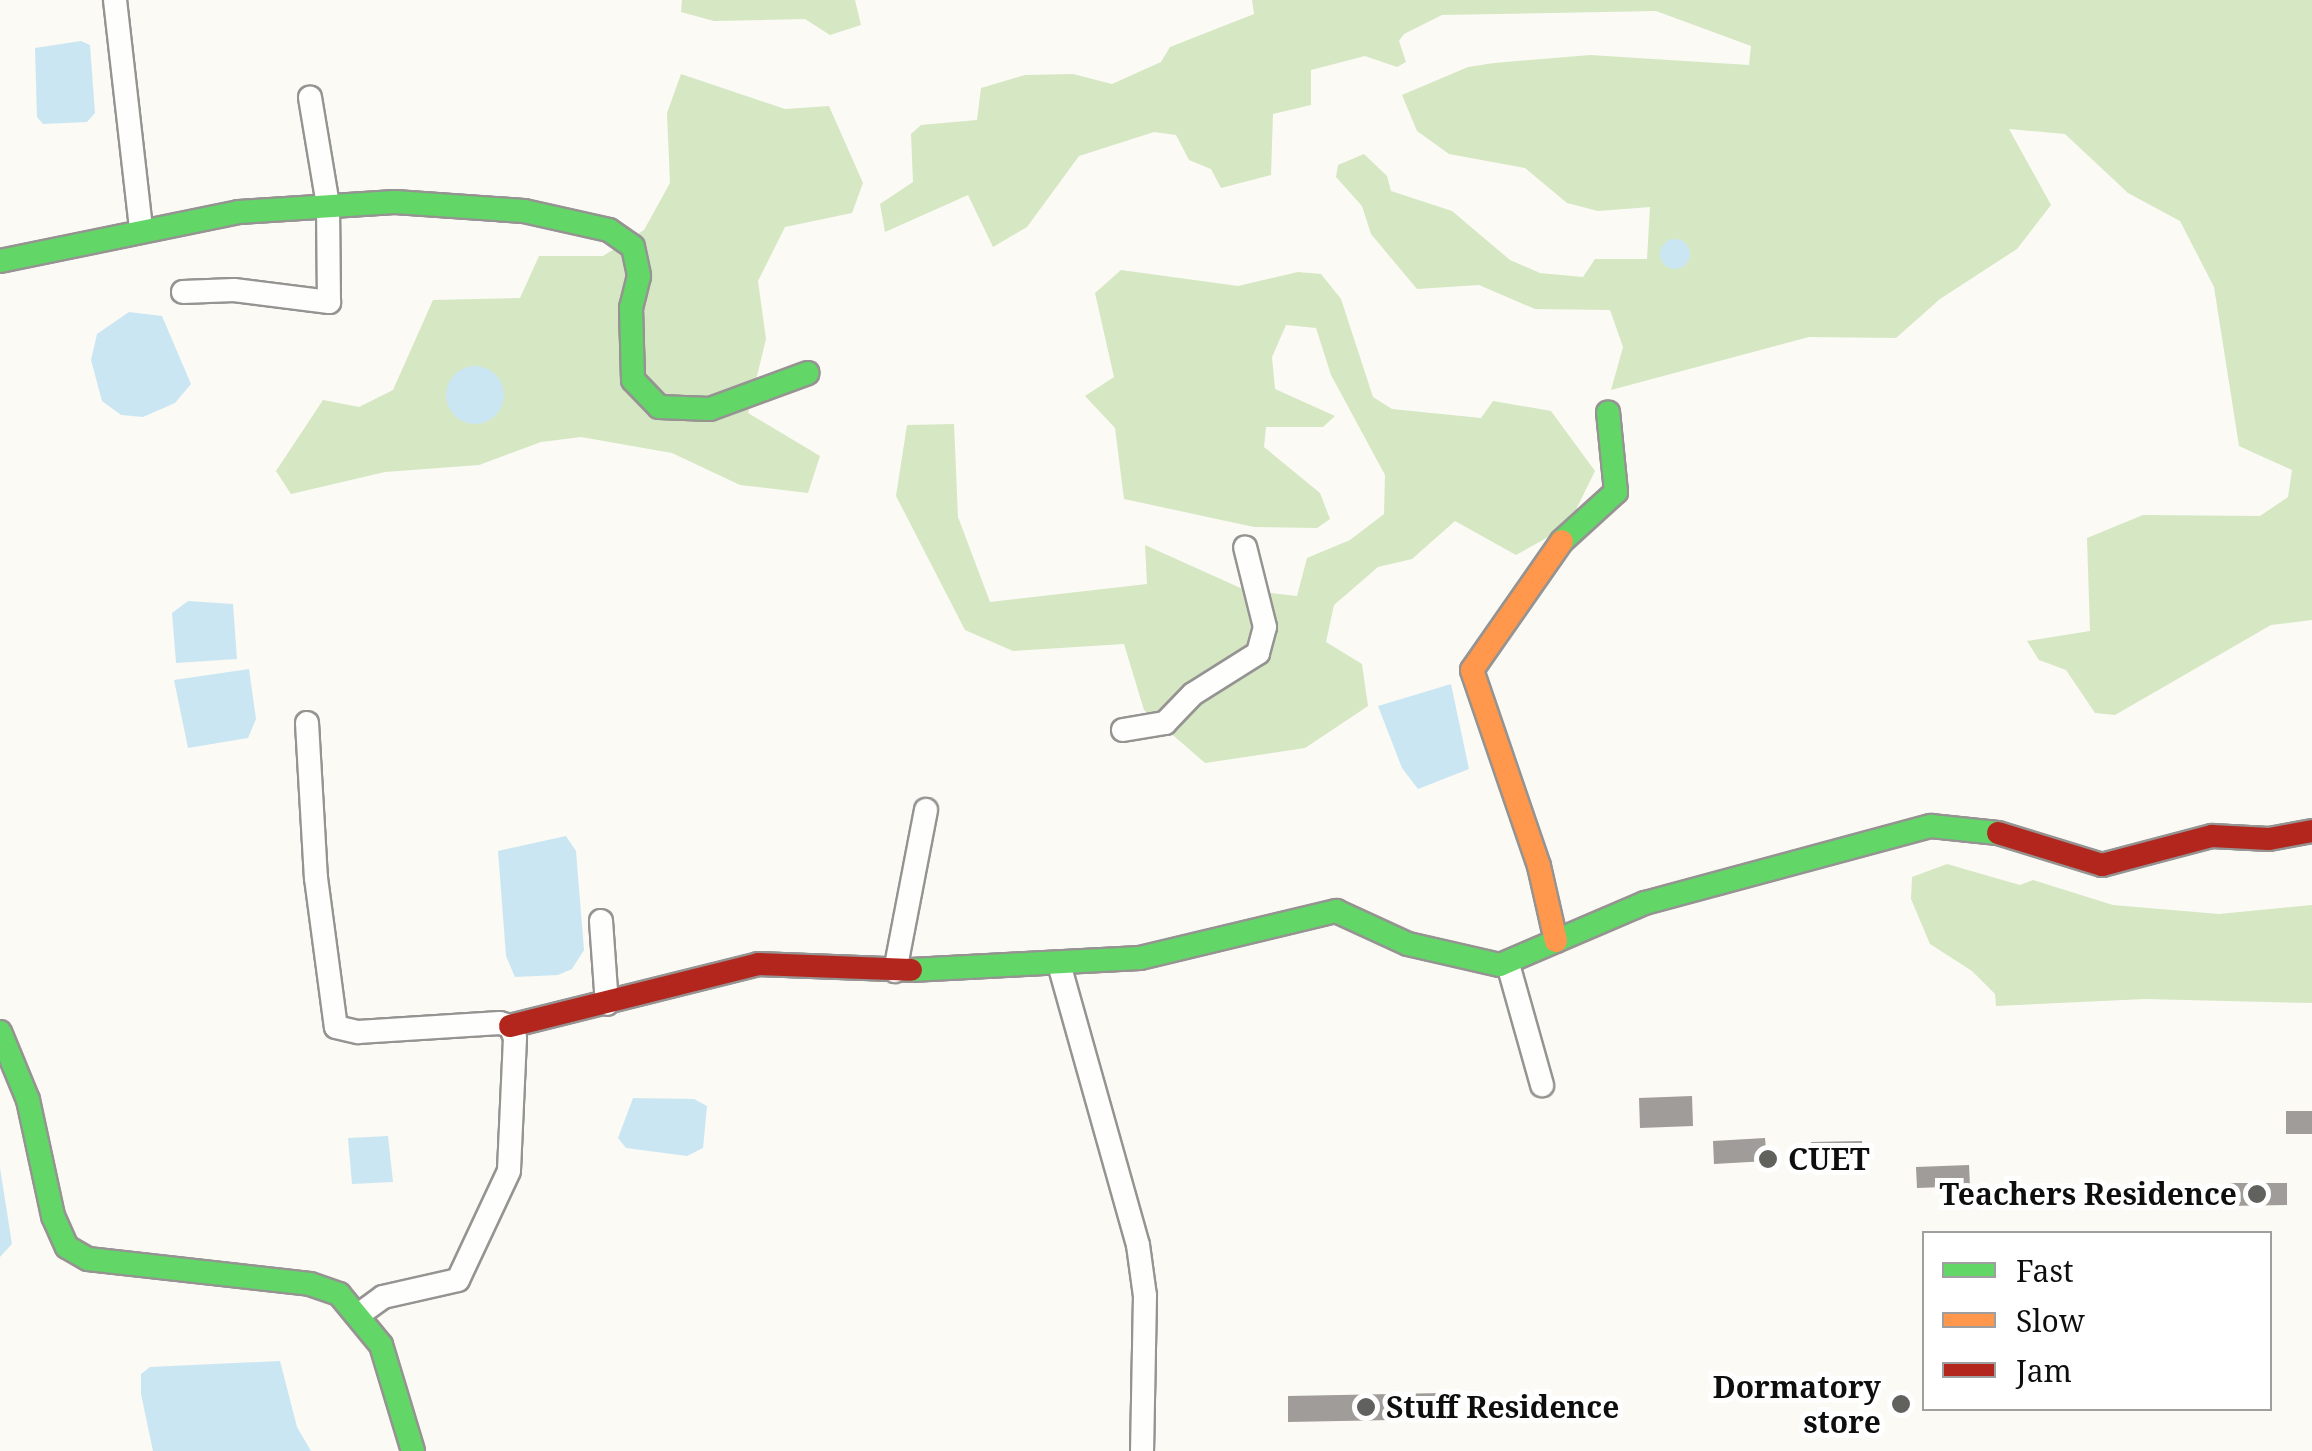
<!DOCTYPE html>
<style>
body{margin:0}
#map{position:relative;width:2312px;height:1451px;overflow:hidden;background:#fbfaf4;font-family:"Noto Serif",serif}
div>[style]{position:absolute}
.forest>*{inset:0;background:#d6e7c3}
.water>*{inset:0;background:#cbe6f3}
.round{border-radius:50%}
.building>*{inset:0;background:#9f9c99}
.roads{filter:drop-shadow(2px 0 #959492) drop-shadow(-2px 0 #959492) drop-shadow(0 2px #959492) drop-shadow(0 -2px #959492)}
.street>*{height:22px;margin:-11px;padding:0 11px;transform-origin:11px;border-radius:11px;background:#fefefd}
.fast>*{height:22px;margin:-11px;padding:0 11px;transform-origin:11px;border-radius:11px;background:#63d668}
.slow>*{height:22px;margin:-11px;padding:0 11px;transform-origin:11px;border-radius:11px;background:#ff974d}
.jam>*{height:22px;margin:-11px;padding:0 11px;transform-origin:11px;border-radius:11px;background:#b3261e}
.dots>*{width:28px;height:28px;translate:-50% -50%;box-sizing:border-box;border:5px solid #fff;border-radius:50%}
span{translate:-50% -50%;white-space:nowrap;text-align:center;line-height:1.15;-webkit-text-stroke:10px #fff;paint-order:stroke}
.poi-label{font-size:30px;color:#0e0e0e;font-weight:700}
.left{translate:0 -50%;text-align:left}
.right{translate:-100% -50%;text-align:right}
.legend{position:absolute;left:1922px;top:1231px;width:350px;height:180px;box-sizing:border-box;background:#fff;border:2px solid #9f9f9f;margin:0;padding:12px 18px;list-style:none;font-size:30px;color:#0e0e0e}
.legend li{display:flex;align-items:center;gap:20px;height:50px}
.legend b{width:50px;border:2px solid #9f9f9f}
</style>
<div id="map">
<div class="forest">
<div style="clip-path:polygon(682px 0,855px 0,861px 25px,830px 35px,805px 19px,714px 21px,681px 12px)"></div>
<div style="clip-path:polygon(1252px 0,2312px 0,2312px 620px,2271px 625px,2115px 715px,2095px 713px,2066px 670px,2039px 660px,2027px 641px,2090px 631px,2087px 538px,2143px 515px,2260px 516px,2288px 497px,2292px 470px,2239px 446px,2214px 287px,2180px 221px,2128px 193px,2065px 134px,2009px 129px,2051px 205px,2017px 249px,1940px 299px,1896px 338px,1809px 337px,1611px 390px,1623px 347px,1610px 310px,1535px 309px,1479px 285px,1417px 289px,1371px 234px,1362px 206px,1336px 177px,1338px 165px,1364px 154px,1387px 176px,1391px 191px,1452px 211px,1510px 260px,1540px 273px,1583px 277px,1595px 259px,1647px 259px,1650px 207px,1598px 211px,1567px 203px,1525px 168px,1449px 154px,1417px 131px,1402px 95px,1468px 67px,1494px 63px,1590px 55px,1749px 65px,1751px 46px,1656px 11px,1442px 15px,1404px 34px,1399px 41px,1406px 62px,1397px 67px,1365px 56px,1311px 70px,1311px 105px,1273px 114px,1271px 175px,1221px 188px,1211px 169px,1189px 160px,1176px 135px,1154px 132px,1079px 156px,1027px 227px,993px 247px,968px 195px,885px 232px,880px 204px,913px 182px,911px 134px,921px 125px,977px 120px,981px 88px,1025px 75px,1073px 74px,1112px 84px,1161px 62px,1170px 47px,1254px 14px)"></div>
<div style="clip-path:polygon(681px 74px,785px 109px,829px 106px,863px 183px,852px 213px,785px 227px,758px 281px,766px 339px,748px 413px,820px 456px,808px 493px,740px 485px,672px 453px,581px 437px,541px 442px,479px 465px,385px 472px,291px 494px,276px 471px,323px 400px,359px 407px,393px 390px,433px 300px,520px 298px,539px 256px,603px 256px,644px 230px,670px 183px,667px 113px)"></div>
<div style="clip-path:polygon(1121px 270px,1238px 286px,1298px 272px,1321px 274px,1341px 299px,1373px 397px,1392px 409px,1481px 418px,1493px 401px,1551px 411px,1595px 471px,1568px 526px,1516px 555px,1455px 521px,1412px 559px,1378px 567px,1334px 605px,1326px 642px,1362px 664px,1368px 706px,1305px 748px,1205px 763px,1144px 710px,1124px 644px,1013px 651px,965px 630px,896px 496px,907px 425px,954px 424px,958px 517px,990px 602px,1147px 584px,1145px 545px,1245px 590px,1297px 596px,1307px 558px,1350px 540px,1384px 514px,1385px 475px,1331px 375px,1316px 328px,1286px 325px,1272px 357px,1275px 389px,1335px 416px,1323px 427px,1266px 427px,1264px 447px,1320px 493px,1330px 519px,1317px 528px,1254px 527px,1124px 499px,1115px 428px,1085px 396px,1114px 377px,1095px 293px)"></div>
<div style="clip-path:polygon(1947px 864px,2020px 885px,2033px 880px,2113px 905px,2219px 914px,2312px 905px,2312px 1003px,2145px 999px,1996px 1006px,1995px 994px,1972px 971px,1930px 944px,1911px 899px,1912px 877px)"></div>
</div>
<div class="water">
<div style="clip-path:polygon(81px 41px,90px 45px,95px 113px,87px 122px,43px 124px,37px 117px,35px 48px)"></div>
<div class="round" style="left:1660px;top:239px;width:30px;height:30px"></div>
<div style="clip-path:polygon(129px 312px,162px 316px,191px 384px,175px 403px,143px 417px,121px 415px,102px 401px,91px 360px,97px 334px)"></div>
<div class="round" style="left:446px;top:366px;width:58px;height:58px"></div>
<div style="clip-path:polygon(188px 601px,233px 604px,237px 659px,176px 663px,172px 613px)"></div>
<div style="clip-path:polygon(249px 669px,256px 719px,248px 738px,188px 748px,174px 680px)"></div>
<div style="clip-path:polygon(1451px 684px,1469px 769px,1418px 789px,1402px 768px,1378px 706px)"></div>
<div style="clip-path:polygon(566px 836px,576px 851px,584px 950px,572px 969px,558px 975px,515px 977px,506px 956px,498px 851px)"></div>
<div style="clip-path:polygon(633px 1098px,694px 1099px,707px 1106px,703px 1148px,687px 1156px,626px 1148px,618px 1138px)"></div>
<div style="clip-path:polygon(388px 1136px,393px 1182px,352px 1184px,348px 1138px)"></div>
<div style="clip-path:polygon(0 1168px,12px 1244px,0 1257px)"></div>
<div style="clip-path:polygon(280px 1361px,297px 1427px,311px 1451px,153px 1451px,141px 1394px,141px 1374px,150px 1367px)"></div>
</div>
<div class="building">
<div style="clip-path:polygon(1692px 1096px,1693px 1126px,1640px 1128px,1639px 1098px)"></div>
<div style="clip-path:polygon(2286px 1111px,2312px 1111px,2312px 1134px,2286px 1134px)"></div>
<div style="clip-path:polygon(1765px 1138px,1767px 1161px,1714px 1164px,1713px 1141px)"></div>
<div style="clip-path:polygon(1862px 1141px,1863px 1162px,1812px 1164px,1811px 1142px)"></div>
<div style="clip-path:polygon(1969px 1165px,1970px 1186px,1917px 1188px,1916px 1167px)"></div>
<div style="clip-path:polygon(2227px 1183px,2287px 1183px,2287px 1205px,2227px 1206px)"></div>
<div style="clip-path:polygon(1443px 1393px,1444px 1419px,1288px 1422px,1288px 1396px)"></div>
</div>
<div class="roads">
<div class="street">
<div style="left:115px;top:0;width:230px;rotate:83.5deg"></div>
<div style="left:183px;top:292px;width:51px;rotate:-2.2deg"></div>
<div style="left:234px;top:290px;width:96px;rotate:7.2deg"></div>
<div style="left:329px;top:302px;width:97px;rotate:-90.6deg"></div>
<div style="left:328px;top:205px;width:109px;rotate:-99.5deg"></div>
<div style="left:307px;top:723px;width:155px;rotate:86.7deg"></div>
<div style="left:316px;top:878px;width:150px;rotate:82.4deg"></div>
<div style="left:336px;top:1027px;width:23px;rotate:13deg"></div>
<div style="left:358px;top:1032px;width:142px;rotate:-3.6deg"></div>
<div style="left:500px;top:1023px;width:10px;rotate:17deg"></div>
<div style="left:510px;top:1026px;width:13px;rotate:67deg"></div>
<div style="left:515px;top:1038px;width:133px;rotate:92.6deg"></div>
<div style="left:509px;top:1171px;width:120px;rotate:115.1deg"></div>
<div style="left:458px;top:1280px;width:77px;rotate:167.2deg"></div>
<div style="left:383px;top:1297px;width:27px;rotate:144deg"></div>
<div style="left:1123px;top:730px;width:43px;rotate:-9.5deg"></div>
<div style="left:1165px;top:723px;width:40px;rotate:-46deg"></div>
<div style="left:1193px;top:694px;width:77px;rotate:-32.2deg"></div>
<div style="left:1258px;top:653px;width:27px;rotate:-75deg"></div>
<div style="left:1265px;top:627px;width:82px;rotate:-104deg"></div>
<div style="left:601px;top:921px;width:83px;rotate:85.9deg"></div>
<div style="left:1059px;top:964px;width:292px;rotate:74.3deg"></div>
<div style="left:1138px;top:1245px;width:51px;rotate:82.2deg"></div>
<div style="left:1145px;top:1296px;width:155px;rotate:91.1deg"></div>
<div style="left:1508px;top:964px;width:126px;rotate:74.3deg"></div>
<div style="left:895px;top:971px;width:164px;rotate:-79.1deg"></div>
</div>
<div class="fast">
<div style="left:0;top:261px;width:244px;rotate:-11.6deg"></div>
<div style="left:239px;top:212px;width:156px;rotate:-3.7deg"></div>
<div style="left:395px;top:202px;width:129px;rotate:4deg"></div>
<div style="left:524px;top:211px;width:87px;rotate:12.6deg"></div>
<div style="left:609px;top:230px;width:29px;rotate:35deg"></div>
<div style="left:633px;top:247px;width:30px;rotate:78deg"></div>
<div style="left:639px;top:276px;width:33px;rotate:104deg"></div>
<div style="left:631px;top:308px;width:72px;rotate:88.4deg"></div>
<div style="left:633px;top:380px;width:37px;rotate:46deg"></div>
<div style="left:659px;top:407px;width:51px;rotate:2.2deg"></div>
<div style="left:710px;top:409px;width:104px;rotate:-20.2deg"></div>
<div style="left:1562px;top:541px;width:73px;rotate:-42.2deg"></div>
<div style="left:1616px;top:492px;width:80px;rotate:-95.7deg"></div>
<div style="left:911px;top:970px;width:229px;rotate:-3deg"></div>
<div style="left:1140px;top:958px;width:202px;rotate:-13.5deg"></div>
<div style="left:1336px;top:911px;width:79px;rotate:24.6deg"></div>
<div style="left:1408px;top:944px;width:94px;rotate:12.9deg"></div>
<div style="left:1500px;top:965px;width:158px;rotate:-23.2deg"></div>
<div style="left:1645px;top:903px;width:296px;rotate:-15.1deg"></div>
<div style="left:1931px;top:826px;width:67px;rotate:6deg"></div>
<div style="left:0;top:1032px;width:74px;rotate:67.6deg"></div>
<div style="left:28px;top:1100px;width:119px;rotate:77.8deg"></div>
<div style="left:53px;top:1216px;width:34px;rotate:66deg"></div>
<div style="left:67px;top:1247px;width:24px;rotate:30deg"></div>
<div style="left:88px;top:1259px;width:223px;rotate:6.4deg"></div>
<div style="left:310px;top:1284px;width:31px;rotate:19deg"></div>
<div style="left:339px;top:1294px;width:66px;rotate:50.5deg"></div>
<div style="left:381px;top:1345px;width:111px;rotate:73.2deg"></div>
</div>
<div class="slow">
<div style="left:1556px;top:941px;width:77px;rotate:-102.8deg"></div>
<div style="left:1539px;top:866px;width:207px;rotate:-108.9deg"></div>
<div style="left:1472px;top:670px;width:157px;rotate:-55.1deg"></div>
</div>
<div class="jam">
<div style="left:1998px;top:833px;width:109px;rotate:17.1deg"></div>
<div style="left:2102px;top:865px;width:114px;rotate:-14.8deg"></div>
<div style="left:2212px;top:836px;width:57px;rotate:3deg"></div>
<div style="left:2269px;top:839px;width:44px;rotate:-10.5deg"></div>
<div style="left:510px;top:1026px;width:256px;rotate:-14deg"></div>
<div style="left:758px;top:964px;width:153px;rotate:2.2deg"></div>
</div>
</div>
<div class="dots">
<div style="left:1768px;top:1159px;background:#61615e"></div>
<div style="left:2257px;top:1194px;background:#61615e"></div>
<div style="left:1901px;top:1404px;background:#61615e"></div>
<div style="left:1366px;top:1407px;background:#61615e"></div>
</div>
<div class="poi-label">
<span class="left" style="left:1788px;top:1159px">CUET</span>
<span class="right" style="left:2237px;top:1194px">Teachers Residence</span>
<span class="right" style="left:1881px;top:1404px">Dormatory<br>store</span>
<span class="left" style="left:1386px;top:1407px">Stuff Residence</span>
</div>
<ul class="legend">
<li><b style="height:12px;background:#63d668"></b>Fast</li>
<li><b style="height:12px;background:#ff974d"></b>Slow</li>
<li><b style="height:12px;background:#b3261e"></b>Jam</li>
</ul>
</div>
